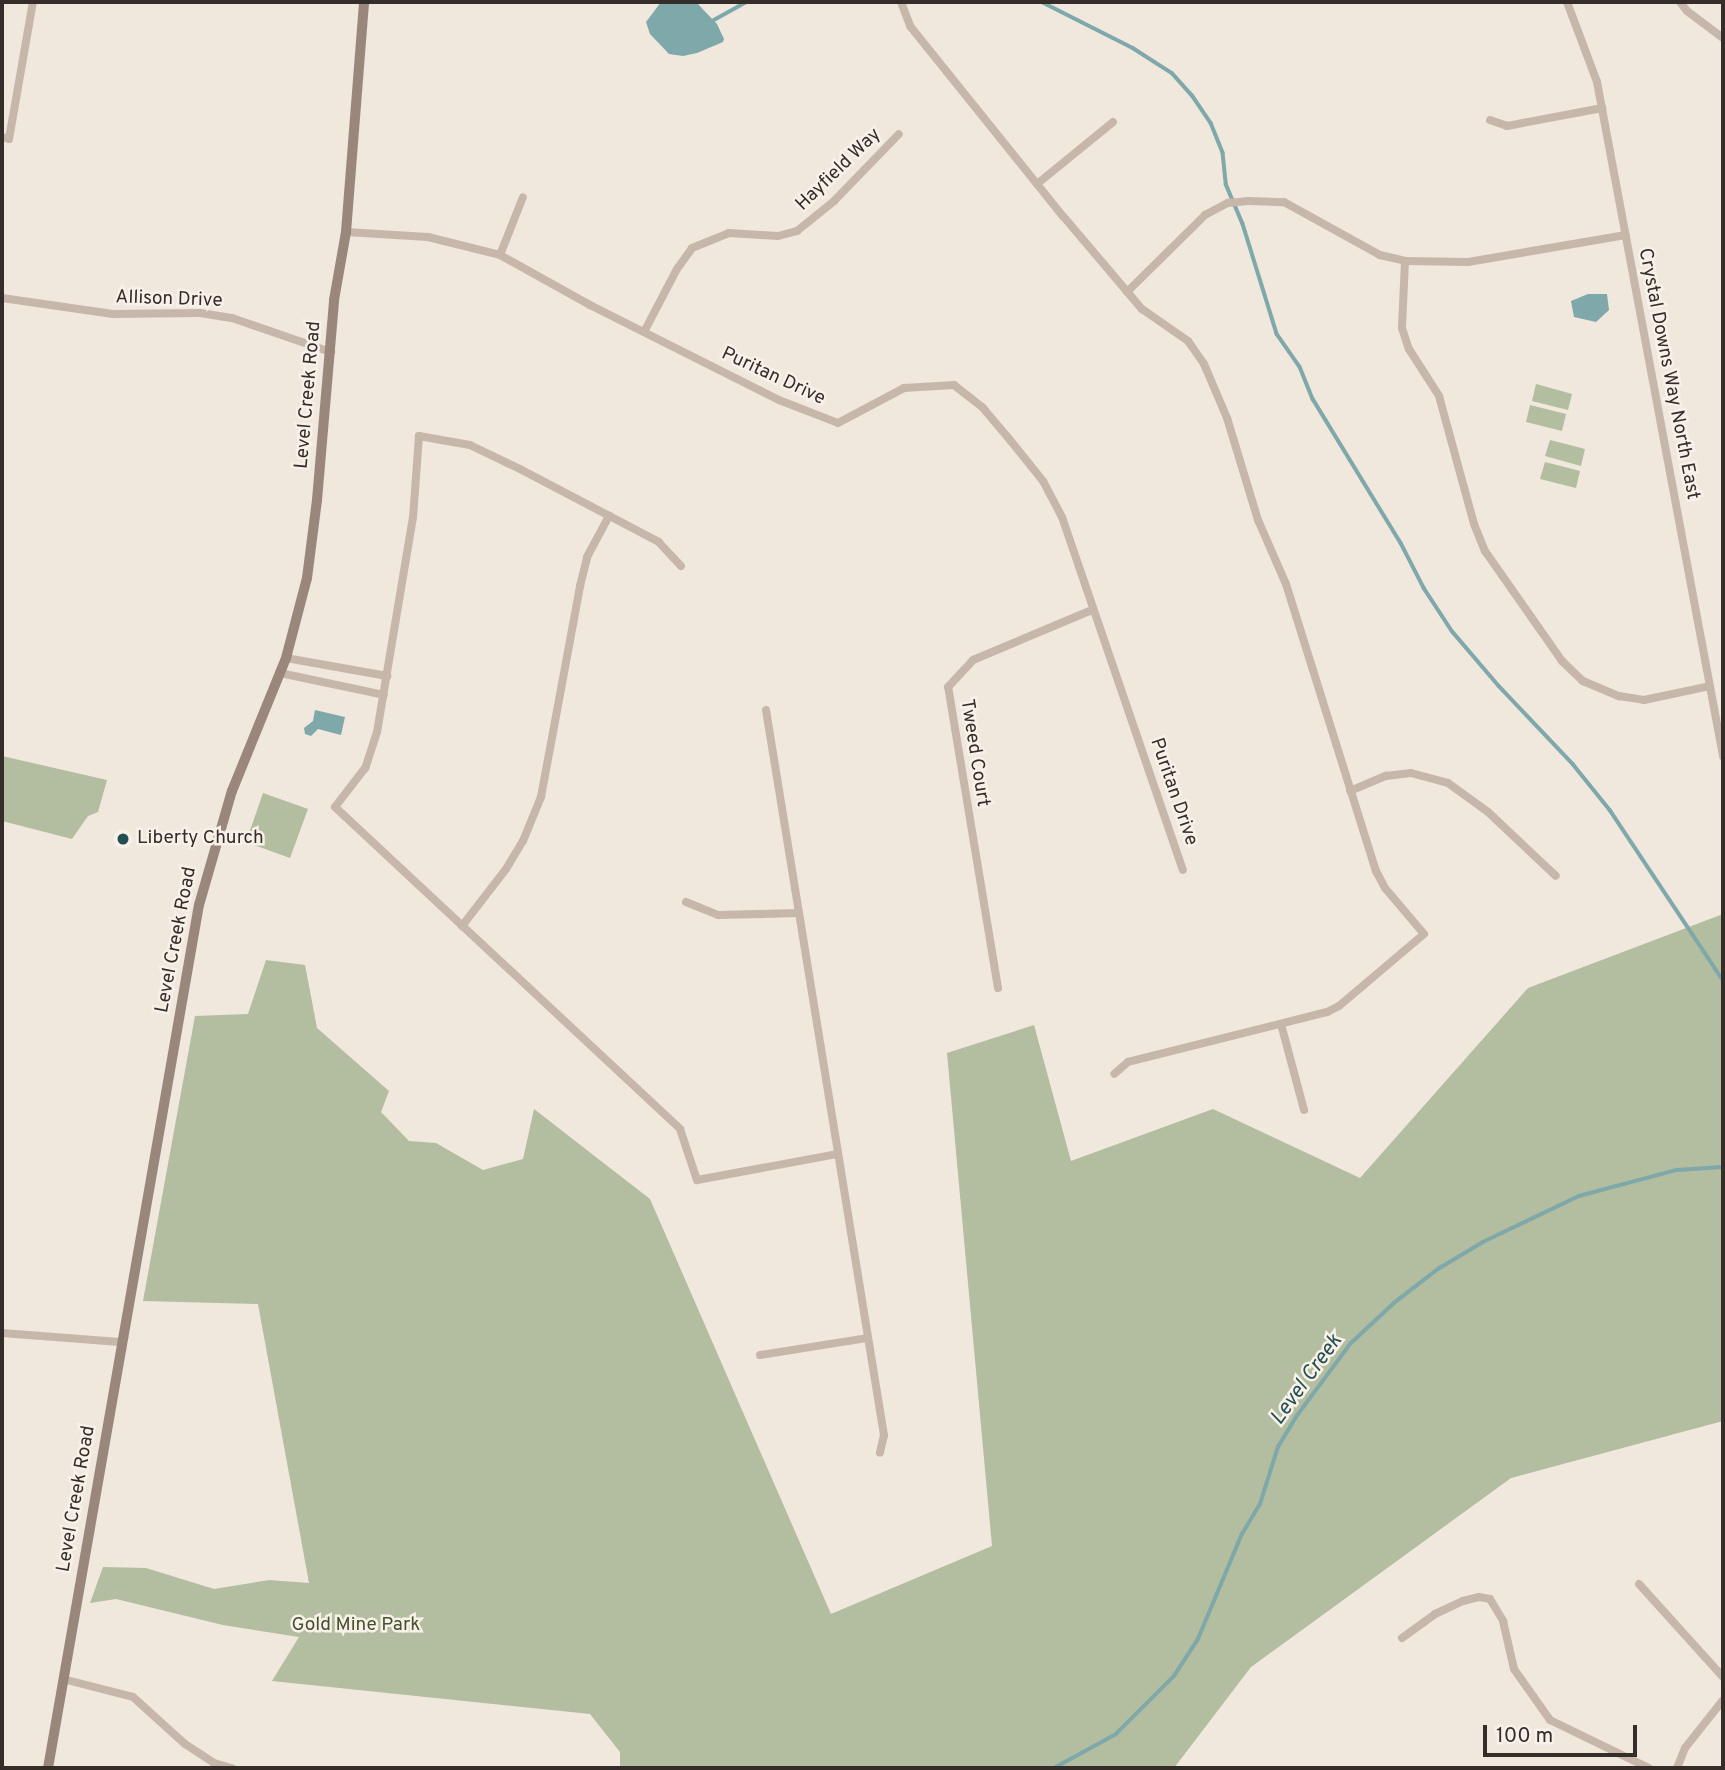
<!DOCTYPE html>
<style>
body{margin:0}
#map{position:relative;width:1725px;height:1770px;overflow:hidden;background:#f0e7dd;font-family:Overpass,sans-serif}
div>[style]{position:absolute}
.green>*{inset:0;background:#b3bd9f}
.water>*{inset:0;background:#7fa8aa}
.stream>*{height:3.5px;margin:-1.75px;padding:0 1.75px;transform-origin:1.75px;border-radius:1.75px;background:#7fa8aa}
.street>*{height:8px;margin:-4px;padding:0 4px;transform-origin:4px;border-radius:4px;background:#c7b7ab}
.secondary>*{height:10px;margin:-5px;padding:0 5px;transform-origin:5px;border-radius:5px;background:#9a877c}
.dots>*{width:19px;height:19px;translate:-50% -50%;box-sizing:border-box;border:4px solid #f8f1e9;border-radius:50%}
span{translate:-50% -50%;white-space:nowrap;text-align:center;line-height:1.15;-webkit-text-stroke:5px #f8f1e9;paint-order:stroke}
.street-label{font-size:19px;color:#352d29}
.poi-label{font-size:19px;color:#352d29}
.left{translate:0 -50%;text-align:left}
.park-label{font-size:19px;color:#44512f}
.water-label{font-size:21px;color:#234f52;font-style:italic}
.frame{position:absolute;inset:0;border:4px solid #352d29;pointer-events:none}
.scale{position:absolute;left:1483px;top:1725px;width:154px;height:32px;box-sizing:border-box;border:4px solid #352d29;border-top:0;padding-left:9px;font-size:21px;line-height:24px;white-space:nowrap;color:#352d29;-webkit-text-stroke:5px #f8f1e9;paint-order:stroke}
</style>
<div id="map">
<div class="green">
<div style="clip-path:polygon(1536px 384px,1572px 394px,1568px 410px,1532px 401px)"></div>
<div style="clip-path:polygon(1530px 405px,1566px 414px,1562px 431px,1526px 422px)"></div>
<div style="clip-path:polygon(1550px 440px,1585px 449px,1581px 466px,1545px 456px)"></div>
<div style="clip-path:polygon(1545px 462px,1580px 471px,1576px 488px,1540px 479px)"></div>
<div style="clip-path:polygon(2px 756px,107px 780px,98px 812px,88px 816px,72px 839px,2px 821px)"></div>
<div style="clip-path:polygon(263px 793px,308px 809px,290px 858px,246px 842px)"></div>
<div style="clip-path:polygon(1723px 914px,1723px 1421px,1511px 1478px,1251px 1667px,1174px 1768px,620px 1768px,620px 1752px,590px 1714px,272px 1681px,299px 1637px,223px 1625px,116px 1599px,90px 1603px,103px 1567px,146px 1568px,214px 1589px,269px 1580px,309px 1583px,258px 1304px,143px 1301px,195px 1016px,248px 1014px,266px 960px,305px 965px,317px 1028px,389px 1091px,381px 1112px,409px 1141px,436px 1143px,483px 1170px,523px 1159px,534px 1109px,650px 1199px,831px 1614px,992px 1546px,947px 1053px,1034px 1025px,1071px 1161px,1213px 1109px,1360px 1178px,1528px 988px)"></div>
</div>
<div class="water">
<div style="clip-path:polygon(661px 2px,696px 2px,717px 24px,724px 39px,723px 42px,697px 53px,683px 56px,669px 54px,650px 34px,646px 22px)"></div>
<div style="clip-path:polygon(1588px 294px,1607px 294px,1609px 310px,1596px 322px,1574px 317px,1571px 301px)"></div>
<div style="clip-path:polygon(315px 710px,345px 717px,341px 735px,318px 729px,311px 736px,305px 734px,304px 728px,313px 721px)"></div>
</div>
<div class="stream">
<div style="left:1042px;top:2px;width:102px;rotate:26.8deg"></div>
<div style="left:1133px;top:48px;width:46px;rotate:32.7deg"></div>
<div style="left:1172px;top:73px;width:30px;rotate:48deg"></div>
<div style="left:1192px;top:95px;width:34px;rotate:56deg"></div>
<div style="left:1211px;top:123px;width:32px;rotate:68deg"></div>
<div style="left:1223px;top:153px;width:31px;rotate:84deg"></div>
<div style="left:1226px;top:184px;width:43px;rotate:67deg"></div>
<div style="left:1243px;top:224px;width:115px;rotate:72.8deg"></div>
<div style="left:1277px;top:334px;width:40px;rotate:55.1deg"></div>
<div style="left:1300px;top:367px;width:35px;rotate:68deg"></div>
<div style="left:1313px;top:399px;width:169px;rotate:58.6deg"></div>
<div style="left:1401px;top:543px;width:51px;rotate:62.9deg"></div>
<div style="left:1424px;top:588px;width:51px;rotate:56.9deg"></div>
<div style="left:1452px;top:631px;width:72px;rotate:49.5deg"></div>
<div style="left:1499px;top:686px;width:108px;rotate:46.5deg"></div>
<div style="left:1573px;top:764px;width:59px;rotate:51.2deg"></div>
<div style="left:1610px;top:810px;width:204px;rotate:56.4deg"></div>
<div style="left:714px;top:20px;width:37px;rotate:-29deg"></div>
<div style="left:1054px;top:1768px;width:71px;rotate:-28.7deg"></div>
<div style="left:1116px;top:1734px;width:82px;rotate:-45deg"></div>
<div style="left:1174px;top:1676px;width:44px;rotate:-57deg"></div>
<div style="left:1198px;top:1639px;width:114px;rotate:-67.3deg"></div>
<div style="left:1242px;top:1534px;width:35px;rotate:-59deg"></div>
<div style="left:1260px;top:1504px;width:60px;rotate:-72.5deg"></div>
<div style="left:1278px;top:1447px;width:35px;rotate:-59deg"></div>
<div style="left:1296px;top:1417px;width:92px;rotate:-53.4deg"></div>
<div style="left:1351px;top:1343px;width:59px;rotate:-42.9deg"></div>
<div style="left:1394px;top:1303px;width:56px;rotate:-37.7deg"></div>
<div style="left:1438px;top:1269px;width:52px;rotate:-31deg"></div>
<div style="left:1483px;top:1242px;width:106px;rotate:-25.6deg"></div>
<div style="left:1579px;top:1196px;width:101px;rotate:-14.9deg"></div>
<div style="left:1677px;top:1170px;width:46px;rotate:-3.7deg"></div>
</div>
<div class="street">
<div style="left:901px;top:2px;width:26px;rotate:69deg"></div>
<div style="left:910px;top:26px;width:244px;rotate:51.2deg"></div>
<div style="left:1063px;top:216px;width:122px;rotate:49.7deg"></div>
<div style="left:1142px;top:309px;width:56px;rotate:34.8deg"></div>
<div style="left:1188px;top:341px;width:28px;rotate:55deg"></div>
<div style="left:1204px;top:364px;width:59px;rotate:66.9deg"></div>
<div style="left:1227px;top:418px;width:107px;rotate:73.1deg"></div>
<div style="left:1258px;top:520px;width:70px;rotate:66.4deg"></div>
<div style="left:1286px;top:584px;width:301px;rotate:72.6deg"></div>
<div style="left:1376px;top:871px;width:19px;rotate:62deg"></div>
<div style="left:1385px;top:888px;width:60px;rotate:49.7deg"></div>
<div style="left:1424px;top:934px;width:111px;rotate:139.7deg"></div>
<div style="left:1339px;top:1006px;width:13px;rotate:153deg"></div>
<div style="left:1327px;top:1012px;width:205px;rotate:165.9deg"></div>
<div style="left:1128px;top:1062px;width:18px;rotate:139deg"></div>
<div style="left:1567px;top:2px;width:85px;rotate:69.4deg"></div>
<div style="left:1597px;top:82px;width:686px;rotate:79.41deg"></div>
<div style="left:1680px;top:2px;width:11px;rotate:52deg"></div>
<div style="left:1687px;top:11px;width:45px;rotate:36.9deg"></div>
<div style="left:1490px;top:120px;width:18px;rotate:19deg"></div>
<div style="left:1507px;top:126px;width:97px;rotate:-10.7deg"></div>
<div style="left:2px;top:137px;width:7px;rotate:16deg"></div>
<div style="left:9px;top:139px;width:139px;rotate:-80.1deg"></div>
<div style="left:1037px;top:184px;width:98px;rotate:-39.2deg"></div>
<div style="left:346px;top:232px;width:82px;rotate:3.5deg"></div>
<div style="left:428px;top:237px;width:74px;rotate:14deg"></div>
<div style="left:500px;top:255px;width:103px;rotate:29.1deg"></div>
<div style="left:590px;top:305px;width:212px;rotate:26.7deg"></div>
<div style="left:779px;top:400px;width:63px;rotate:21.3deg"></div>
<div style="left:838px;top:423px;width:75px;rotate:-27.9deg"></div>
<div style="left:904px;top:388px;width:50px;rotate:-3.4deg"></div>
<div style="left:954px;top:385px;width:37px;rotate:38deg"></div>
<div style="left:983px;top:408px;width:42px;rotate:49.8deg"></div>
<div style="left:1010px;top:440px;width:53px;rotate:51.2deg"></div>
<div style="left:1043px;top:481px;width:41px;rotate:62.2deg"></div>
<div style="left:1062px;top:517px;width:373px;rotate:71.1deg"></div>
<div style="left:500px;top:255px;width:62px;rotate:-68.4deg"></div>
<div style="left:1405px;top:261px;width:67px;rotate:92.6deg"></div>
<div style="left:1402px;top:328px;width:22px;rotate:72deg"></div>
<div style="left:1409px;top:349px;width:56px;rotate:57.4deg"></div>
<div style="left:1439px;top:396px;width:133px;rotate:74.7deg"></div>
<div style="left:1474px;top:524px;width:29px;rotate:68deg"></div>
<div style="left:1485px;top:551px;width:134px;rotate:55deg"></div>
<div style="left:1562px;top:661px;width:29px;rotate:44deg"></div>
<div style="left:1583px;top:681px;width:39px;rotate:23deg"></div>
<div style="left:1619px;top:696px;width:25px;rotate:9deg"></div>
<div style="left:1644px;top:700px;width:67px;rotate:-12deg"></div>
<div style="left:1127px;top:292px;width:110px;rotate:-44.6deg"></div>
<div style="left:1205px;top:215px;width:26px;rotate:-28deg"></div>
<div style="left:1228px;top:203px;width:20px;rotate:-6deg"></div>
<div style="left:1248px;top:201px;width:36px;rotate:2deg"></div>
<div style="left:1284px;top:202px;width:110px;rotate:28.9deg"></div>
<div style="left:1380px;top:255px;width:26px;rotate:13deg"></div>
<div style="left:1405px;top:261px;width:63px;rotate:0.9deg"></div>
<div style="left:1468px;top:262px;width:160px;rotate:-9.7deg"></div>
<div style="left:2px;top:298px;width:112px;rotate:8.2deg"></div>
<div style="left:113px;top:314px;width:87px;rotate:-0.7deg"></div>
<div style="left:200px;top:313px;width:32px;rotate:9deg"></div>
<div style="left:232px;top:318px;width:105px;rotate:19deg"></div>
<div style="left:644px;top:332px;width:71px;rotate:-62.4deg"></div>
<div style="left:677px;top:269px;width:26px;rotate:-54deg"></div>
<div style="left:692px;top:248px;width:40px;rotate:-22deg"></div>
<div style="left:729px;top:233px;width:49px;rotate:3.5deg"></div>
<div style="left:778px;top:236px;width:20px;rotate:-15deg"></div>
<div style="left:797px;top:231px;width:48px;rotate:-39deg"></div>
<div style="left:834px;top:201px;width:93px;rotate:-45.9deg"></div>
<div style="left:681px;top:566px;width:33px;rotate:-133deg"></div>
<div style="left:659px;top:542px;width:157px;rotate:-152.3deg"></div>
<div style="left:520px;top:469px;width:55px;rotate:-154.4deg"></div>
<div style="left:470px;top:445px;width:52px;rotate:-170deg"></div>
<div style="left:419px;top:436px;width:81px;rotate:94.2deg"></div>
<div style="left:413px;top:517px;width:218px;rotate:99.5deg"></div>
<div style="left:377px;top:732px;width:38px;rotate:108deg"></div>
<div style="left:365px;top:768px;width:49px;rotate:127.6deg"></div>
<div style="left:335px;top:807px;width:472px;rotate:43deg"></div>
<div style="left:680px;top:1129px;width:54px;rotate:71.6deg"></div>
<div style="left:697px;top:1180px;width:142px;rotate:-10.5deg"></div>
<div style="left:286px;top:658px;width:103px;rotate:10.1deg"></div>
<div style="left:280px;top:673px;width:106px;rotate:11.9deg"></div>
<div style="left:766px;top:710px;width:735px;rotate:80.76deg"></div>
<div style="left:884px;top:1435px;width:18px;rotate:103deg"></div>
<div style="left:1350px;top:791px;width:39px;rotate:-23deg"></div>
<div style="left:1386px;top:776px;width:25px;rotate:-7deg"></div>
<div style="left:1411px;top:773px;width:38px;rotate:15deg"></div>
<div style="left:1448px;top:783px;width:49px;rotate:35.9deg"></div>
<div style="left:1488px;top:812px;width:93px;rotate:43.3deg"></div>
<div style="left:686px;top:902px;width:35px;rotate:22deg"></div>
<div style="left:718px;top:915px;width:81px;rotate:-1.4deg"></div>
<div style="left:462px;top:926px;width:72px;rotate:-52.3deg"></div>
<div style="left:506px;top:869px;width:33px;rotate:-59deg"></div>
<div style="left:523px;top:841px;width:48px;rotate:-67.8deg"></div>
<div style="left:541px;top:797px;width:215px;rotate:-79.5deg"></div>
<div style="left:580px;top:586px;width:30px;rotate:-76deg"></div>
<div style="left:587px;top:557px;width:47px;rotate:-61.8deg"></div>
<div style="left:998px;top:988px;width:305px;rotate:-99.4deg"></div>
<div style="left:948px;top:687px;width:37px;rotate:-47deg"></div>
<div style="left:973px;top:660px;width:129px;rotate:-22.8deg"></div>
<div style="left:1281px;top:1024px;width:89px;rotate:75deg"></div>
<div style="left:2px;top:1333px;width:118px;rotate:4.4deg"></div>
<div style="left:760px;top:1355px;width:108px;rotate:-9deg"></div>
<div style="left:1639px;top:1584px;width:125px;rotate:47.9deg"></div>
<div style="left:1402px;top:1638px;width:41px;rotate:-36deg"></div>
<div style="left:1435px;top:1614px;width:31px;rotate:-25deg"></div>
<div style="left:1463px;top:1601px;width:16px;rotate:-14deg"></div>
<div style="left:1479px;top:1597px;width:11px;rotate:10deg"></div>
<div style="left:1490px;top:1599px;width:26px;rotate:59deg"></div>
<div style="left:1503px;top:1621px;width:49px;rotate:77.1deg"></div>
<div style="left:1514px;top:1669px;width:62px;rotate:54.8deg"></div>
<div style="left:1550px;top:1720px;width:110px;rotate:25.9deg"></div>
<div style="left:63px;top:1679px;width:72px;rotate:14.4deg"></div>
<div style="left:133px;top:1697px;width:70px;rotate:42.1deg"></div>
<div style="left:185px;top:1744px;width:35px;rotate:33deg"></div>
<div style="left:214px;top:1763px;width:19px;rotate:16deg"></div>
<div style="left:1677px;top:1768px;width:22px;rotate:-68deg"></div>
<div style="left:1685px;top:1748px;width:61px;rotate:-51.6deg"></div>
</div>
<div class="secondary">
<div style="left:48px;top:1768px;width:876px;rotate:-80.08deg"></div>
<div style="left:199px;top:905px;width:119px;rotate:-73.9deg"></div>
<div style="left:232px;top:791px;width:144px;rotate:-67.9deg"></div>
<div style="left:286px;top:658px;width:83px;rotate:-75.3deg"></div>
<div style="left:307px;top:578px;width:79px;rotate:-82.7deg"></div>
<div style="left:317px;top:500px;width:201px;rotate:-85.1deg"></div>
<div style="left:334px;top:300px;width:69px;rotate:-80deg"></div>
<div style="left:346px;top:232px;width:231px;rotate:-85.5deg"></div>
</div>
<div class="dots">
<div style="left:123px;top:839px;background:#234f52"></div>
</div>
<div class="street-label">
<span style="left:839px;top:170px;rotate:-44deg">Hayfield Way</span>
<span style="left:169px;top:300px;rotate:2deg">Allison Drive</span>
<span style="left:1668px;top:374px;rotate:79deg">Crystal Downs Way North East</span>
<span style="left:773px;top:377px;rotate:25deg">Puritan Drive</span>
<span style="left:309px;top:395px;rotate:-85deg">Level Creek Road</span>
<span style="left:974px;top:753px;rotate:81deg">Tweed Court</span>
<span style="left:1173px;top:792px;rotate:71deg">Puritan Drive</span>
<span style="left:177px;top:940px;rotate:-79deg">Level Creek Road</span>
<span style="left:77px;top:1499px;rotate:-80deg">Level Creek Road</span>
</div>
<div class="poi-label">
<span class="left" style="left:137px;top:839px">Liberty Church</span>
</div>
<div class="park-label">
<span style="left:356px;top:1626px">Gold Mine Park</span>
</div>
<div class="water-label">
<span style="left:1307px;top:1380px;rotate:-54deg">Level Creek</span>
</div>
<div class="frame"></div>
<div class="scale">100 m</div>
</div>
